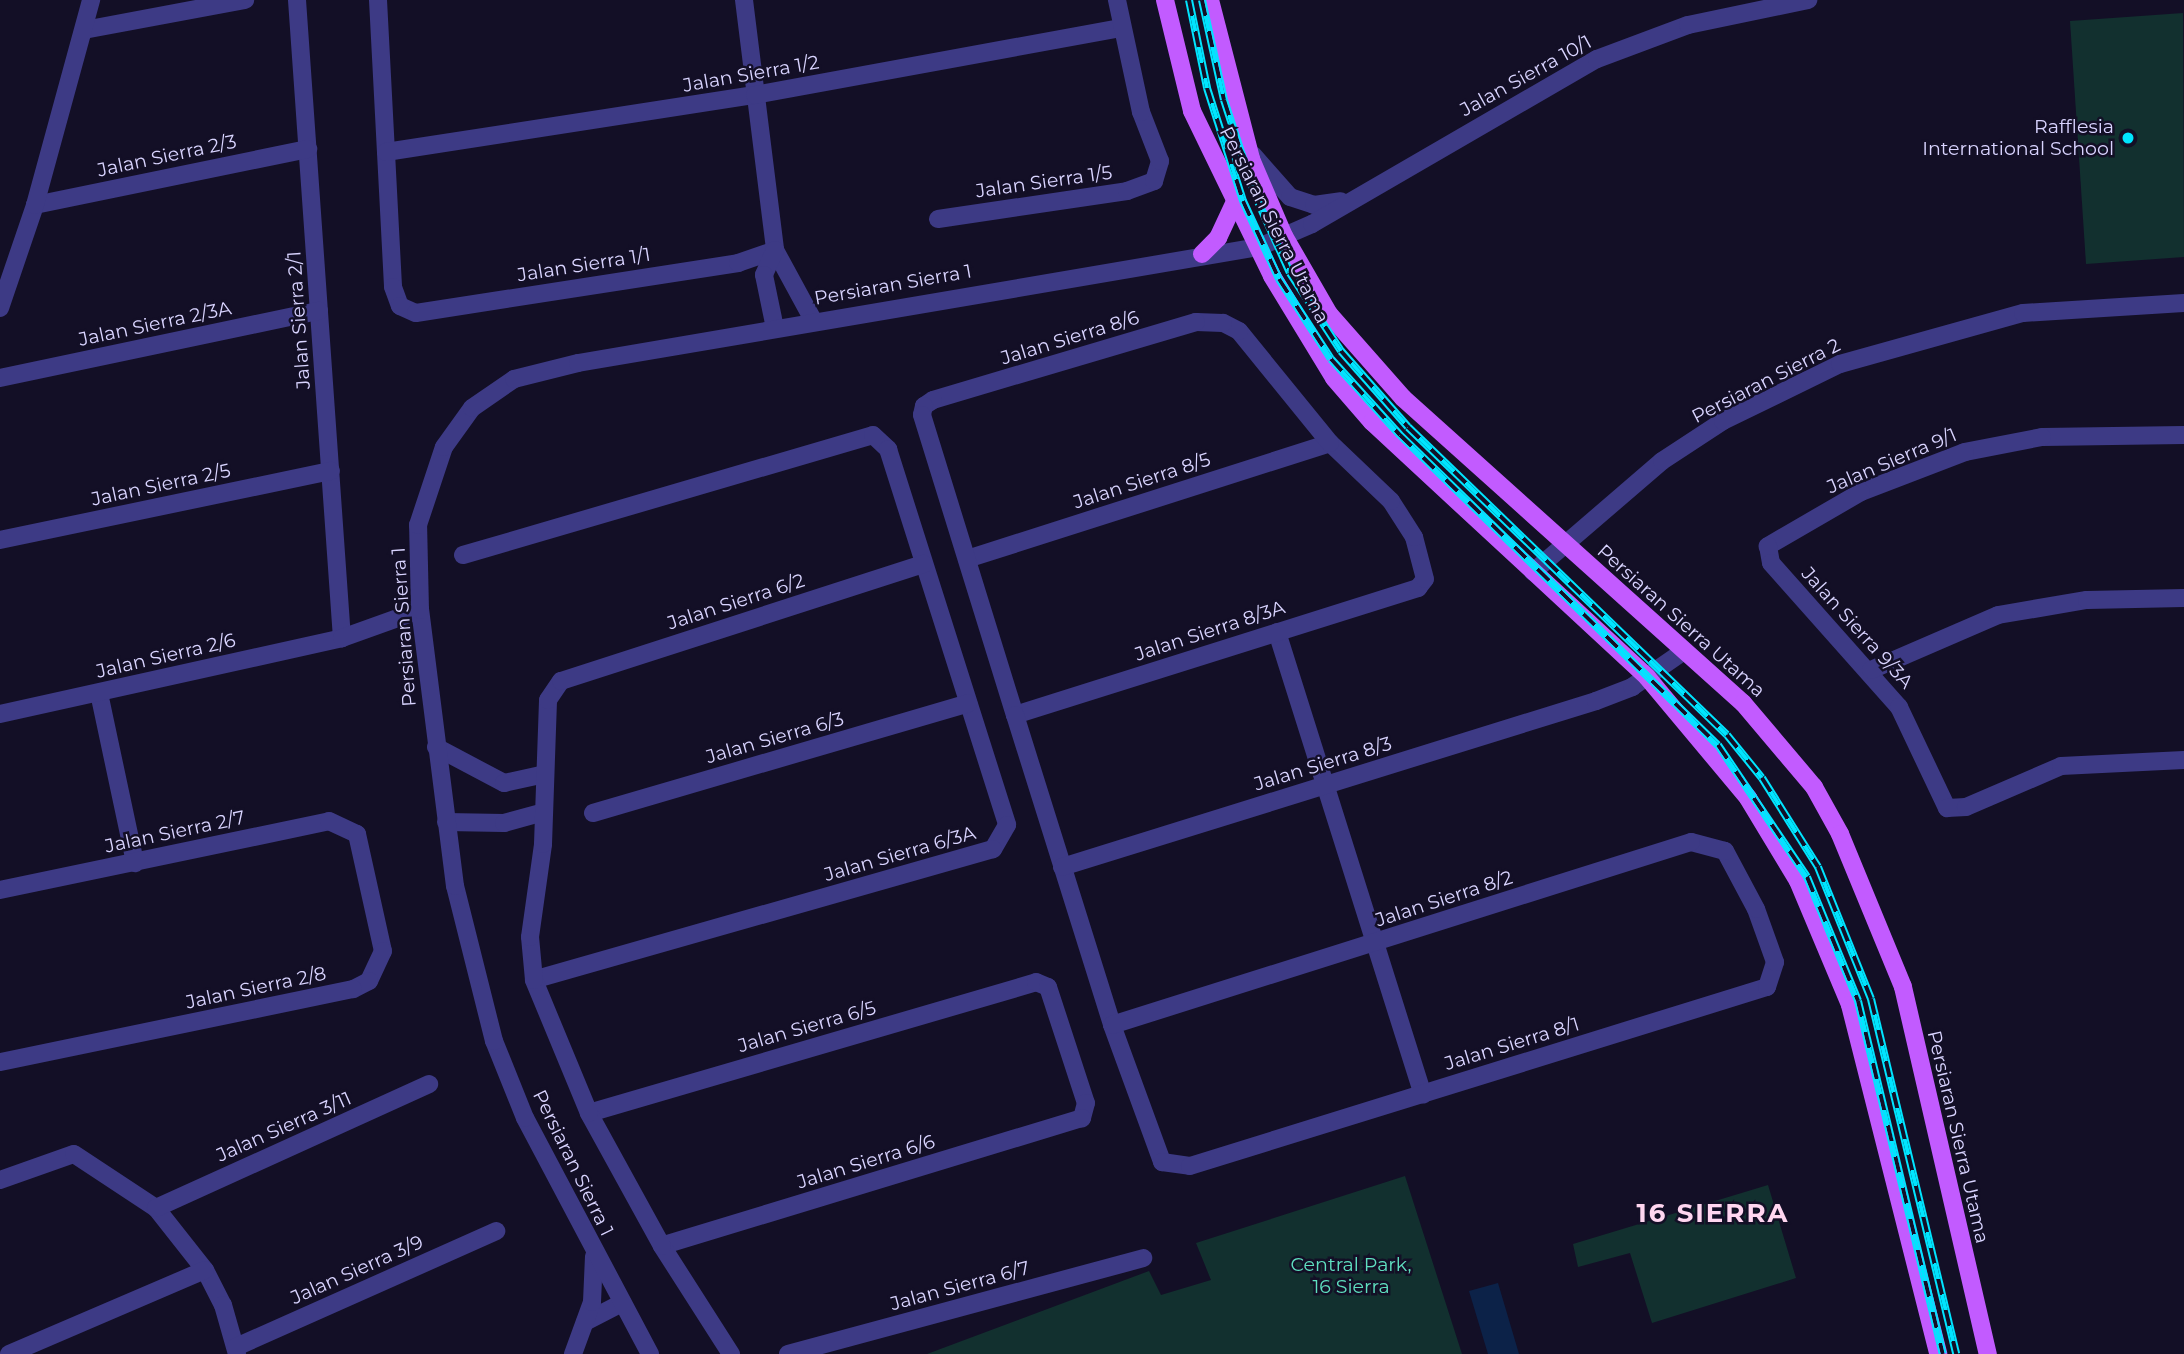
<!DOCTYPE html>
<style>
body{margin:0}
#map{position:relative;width:2184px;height:1354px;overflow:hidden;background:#130f26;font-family:Montserrat,sans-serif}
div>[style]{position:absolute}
.green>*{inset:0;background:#12302f}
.water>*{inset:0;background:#0c2248}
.minor>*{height:18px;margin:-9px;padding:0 9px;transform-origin:9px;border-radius:9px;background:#3d3a85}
.major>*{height:18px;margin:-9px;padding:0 9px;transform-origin:9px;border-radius:9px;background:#c25bff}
.rail>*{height:8px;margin-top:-4px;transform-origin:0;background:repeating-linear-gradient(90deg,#130f26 0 16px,#00e5ff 0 32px);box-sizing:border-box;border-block:2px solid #00e5ff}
.dots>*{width:19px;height:19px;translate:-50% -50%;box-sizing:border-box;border:4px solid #130f26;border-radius:50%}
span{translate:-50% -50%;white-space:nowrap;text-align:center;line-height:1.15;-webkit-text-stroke:5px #130f26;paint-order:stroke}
.street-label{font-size:19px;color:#d9d4ff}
.poi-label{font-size:19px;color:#d9d4ff}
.right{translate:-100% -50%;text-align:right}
.park-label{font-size:19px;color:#5fe0c0}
.district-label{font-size:26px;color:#ffd6f0;font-weight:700;letter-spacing:2px}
</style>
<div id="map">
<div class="green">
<div style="clip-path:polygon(2183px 13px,2184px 257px,2086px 264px,2070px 21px)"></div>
<div style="clip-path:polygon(1405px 1176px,1462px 1354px,927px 1354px,1149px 1271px,1161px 1295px,1211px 1280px,1196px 1243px)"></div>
<div style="clip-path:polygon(1768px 1185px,1796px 1278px,1652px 1323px,1630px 1253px,1578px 1267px,1573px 1244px)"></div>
</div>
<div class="water">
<div style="clip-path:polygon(1498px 1283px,1519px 1354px,1488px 1354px,1469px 1291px)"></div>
</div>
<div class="minor">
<div style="left:297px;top:0;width:640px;rotate:85.97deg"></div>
<div style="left:378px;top:0;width:287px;rotate:87deg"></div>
<div style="left:393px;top:287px;width:20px;rotate:70deg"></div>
<div style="left:400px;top:306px;width:17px;rotate:24deg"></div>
<div style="left:416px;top:313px;width:326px;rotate:-8.8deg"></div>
<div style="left:738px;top:263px;width:39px;rotate:-19deg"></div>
<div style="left:744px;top:0;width:252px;rotate:82.9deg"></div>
<div style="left:775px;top:250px;width:80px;rotate:61.5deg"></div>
<div style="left:84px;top:30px;width:164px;rotate:-10.6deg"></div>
<div style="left:386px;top:152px;width:373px;rotate:-8.8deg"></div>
<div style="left:755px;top:95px;width:371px;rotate:-10.4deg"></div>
<div style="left:1253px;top:155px;width:56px;rotate:48.6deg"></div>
<div style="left:1290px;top:197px;width:25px;rotate:18deg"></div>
<div style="left:1314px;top:205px;width:27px;rotate:-8deg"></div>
<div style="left:35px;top:205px;width:279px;rotate:-11.6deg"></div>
<div style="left:938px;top:219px;width:191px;rotate:-8.4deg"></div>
<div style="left:1127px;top:191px;width:29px;rotate:-20deg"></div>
<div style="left:1154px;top:181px;width:21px;rotate:-73deg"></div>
<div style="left:1160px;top:161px;width:53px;rotate:-111.2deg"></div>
<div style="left:1141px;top:112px;width:115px;rotate:-102.1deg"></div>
<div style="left:775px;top:250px;width:27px;rotate:114deg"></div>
<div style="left:764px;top:275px;width:54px;rotate:78.3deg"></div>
<div style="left:0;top:308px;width:109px;rotate:-71.2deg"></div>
<div style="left:35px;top:205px;width:213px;rotate:-74.7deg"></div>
<div style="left:0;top:378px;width:326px;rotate:-11.9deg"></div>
<div style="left:2184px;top:435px;width:142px;rotate:179.2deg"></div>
<div style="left:2042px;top:437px;width:78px;rotate:169deg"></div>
<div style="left:1965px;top:452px;width:111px;rotate:159deg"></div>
<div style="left:1861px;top:492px;width:108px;rotate:149.9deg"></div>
<div style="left:1768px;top:546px;width:17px;rotate:80deg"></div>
<div style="left:1771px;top:563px;width:193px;rotate:48.4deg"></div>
<div style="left:1899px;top:707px;width:112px;rotate:64.6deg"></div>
<div style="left:1947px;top:808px;width:19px;rotate:-3deg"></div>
<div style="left:1966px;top:807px;width:103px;rotate:-23.3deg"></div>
<div style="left:2061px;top:766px;width:123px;rotate:-2.8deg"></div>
<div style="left:0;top:540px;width:338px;rotate:-11.8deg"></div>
<div style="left:463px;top:555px;width:427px;rotate:-16.3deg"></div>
<div style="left:873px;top:435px;width:21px;rotate:43deg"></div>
<div style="left:888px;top:449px;width:394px;rotate:72.4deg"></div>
<div style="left:1007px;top:825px;width:28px;rotate:120deg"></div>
<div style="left:993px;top:849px;width:477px;rotate:164.1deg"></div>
<div style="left:967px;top:559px;width:381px;rotate:-17.7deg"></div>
<div style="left:1533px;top:572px;width:170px;rotate:-40.7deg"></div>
<div style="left:1662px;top:461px;width:73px;rotate:-33.3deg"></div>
<div style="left:1723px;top:421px;width:130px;rotate:-26deg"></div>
<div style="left:1840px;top:364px;width:190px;rotate:-15.6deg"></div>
<div style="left:2023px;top:313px;width:161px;rotate:-3.6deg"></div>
<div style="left:1277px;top:632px;width:485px;rotate:72.5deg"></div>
<div style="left:1871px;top:670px;width:138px;rotate:-23.4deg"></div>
<div style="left:1998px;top:615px;width:90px;rotate:-9.6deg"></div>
<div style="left:2087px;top:600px;width:97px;rotate:-1.2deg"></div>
<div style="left:99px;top:693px;width:174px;rotate:78deg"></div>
<div style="left:0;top:714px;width:350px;rotate:-12.5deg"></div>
<div style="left:342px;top:638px;width:83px;rotate:-19.7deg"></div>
<div style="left:1015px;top:715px;width:423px;rotate:-17.5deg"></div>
<div style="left:1418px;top:588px;width:11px;rotate:-52deg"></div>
<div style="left:1425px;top:579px;width:43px;rotate:-104.7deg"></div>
<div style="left:1414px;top:537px;width:43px;rotate:-122.6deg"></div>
<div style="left:1391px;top:501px;width:84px;rotate:-136.4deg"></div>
<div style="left:1330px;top:443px;width:144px;rotate:-129.1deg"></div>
<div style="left:1239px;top:331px;width:18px;rotate:-153deg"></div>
<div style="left:1223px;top:323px;width:27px;rotate:-178deg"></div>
<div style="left:1196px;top:322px;width:274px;rotate:163.5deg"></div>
<div style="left:933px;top:400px;width:11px;rotate:146deg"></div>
<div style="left:924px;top:406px;width:9px;rotate:103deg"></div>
<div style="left:922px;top:415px;width:314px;rotate:72.8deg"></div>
<div style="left:1015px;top:715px;width:325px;rotate:72.6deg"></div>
<div style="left:1112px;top:1025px;width:146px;rotate:69.9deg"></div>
<div style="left:1162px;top:1162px;width:28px;rotate:8deg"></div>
<div style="left:1190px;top:1166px;width:604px;rotate:-17.24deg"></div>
<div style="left:1767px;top:987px;width:26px;rotate:-72deg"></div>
<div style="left:1775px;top:962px;width:56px;rotate:-109.7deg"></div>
<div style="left:1756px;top:909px;width:66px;rotate:-118.1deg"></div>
<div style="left:1725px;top:851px;width:35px;rotate:-165deg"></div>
<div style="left:1691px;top:842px;width:607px;rotate:162.46deg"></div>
<div style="left:436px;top:747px;width:77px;rotate:27.9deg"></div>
<div style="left:504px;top:783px;width:42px;rotate:-12.4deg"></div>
<div style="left:593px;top:813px;width:391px;rotate:-16.3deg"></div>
<div style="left:446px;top:822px;width:58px;rotate:1deg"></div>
<div style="left:504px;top:823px;width:41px;rotate:-15.4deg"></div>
<div style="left:1062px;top:867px;width:559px;rotate:-17.27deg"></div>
<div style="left:1596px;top:701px;width:39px;rotate:-21deg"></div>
<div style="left:1632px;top:687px;width:63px;rotate:-34.7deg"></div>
<div style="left:0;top:890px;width:336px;rotate:-11.8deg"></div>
<div style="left:329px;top:821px;width:31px;rotate:25deg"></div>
<div style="left:357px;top:834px;width:120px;rotate:77.5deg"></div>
<div style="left:383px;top:951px;width:33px;rotate:115deg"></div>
<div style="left:369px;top:981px;width:18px;rotate:153deg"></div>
<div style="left:353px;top:989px;width:360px;rotate:168.3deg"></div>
<div style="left:589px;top:1113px;width:466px;rotate:-16.3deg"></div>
<div style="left:1036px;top:982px;width:13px;rotate:23deg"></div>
<div style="left:1048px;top:987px;width:122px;rotate:71.9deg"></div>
<div style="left:1086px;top:1103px;width:16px;rotate:105deg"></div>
<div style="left:1082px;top:1118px;width:439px;rotate:163.1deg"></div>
<div style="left:0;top:1180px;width:78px;rotate:-19.4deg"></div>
<div style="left:74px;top:1154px;width:98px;rotate:33.4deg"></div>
<div style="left:156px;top:1208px;width:79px;rotate:51.7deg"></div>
<div style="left:205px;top:1270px;width:39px;rotate:63deg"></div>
<div style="left:223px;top:1305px;width:51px;rotate:74.1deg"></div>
<div style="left:156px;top:1208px;width:300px;rotate:-24.4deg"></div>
<div style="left:585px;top:1322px;width:42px;rotate:-27.2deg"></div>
<div style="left:236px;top:1347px;width:285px;rotate:-24deg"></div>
<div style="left:9px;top:1354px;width:213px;rotate:-23.2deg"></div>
<div style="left:573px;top:1354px;width:55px;rotate:-69.9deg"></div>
<div style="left:592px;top:1302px;width:46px;rotate:-87.5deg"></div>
<div style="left:650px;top:1354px;width:267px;rotate:-117.9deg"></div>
<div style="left:525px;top:1118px;width:83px;rotate:-111.9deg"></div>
<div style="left:494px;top:1041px;width:160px;rotate:-104.1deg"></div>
<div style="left:455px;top:886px;width:278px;rotate:-97.2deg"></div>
<div style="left:420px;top:610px;width:85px;rotate:-91.3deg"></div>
<div style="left:418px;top:525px;width:82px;rotate:-71.6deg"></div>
<div style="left:444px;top:447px;width:48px;rotate:-54.3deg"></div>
<div style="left:472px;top:408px;width:51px;rotate:-34.6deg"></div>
<div style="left:514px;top:379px;width:66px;rotate:-14deg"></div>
<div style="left:578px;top:363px;width:691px;rotate:-9.67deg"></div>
<div style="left:1259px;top:247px;width:58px;rotate:-23.5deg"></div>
<div style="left:1312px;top:224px;width:329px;rotate:-30.1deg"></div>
<div style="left:1597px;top:59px;width:97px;rotate:-20.5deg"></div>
<div style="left:1688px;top:25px;width:123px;rotate:-11.8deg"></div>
<div style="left:731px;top:1354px;width:128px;rotate:-122.6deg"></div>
<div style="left:662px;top:1246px;width:152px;rotate:-118.8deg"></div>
<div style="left:589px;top:1113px;width:144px;rotate:-112.5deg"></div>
<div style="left:534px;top:980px;width:43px;rotate:-95.3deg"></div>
<div style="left:530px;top:937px;width:94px;rotate:-82deg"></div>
<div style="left:543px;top:844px;width:144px;rotate:-88deg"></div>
<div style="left:548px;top:700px;width:23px;rotate:-56deg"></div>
<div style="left:561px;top:681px;width:381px;rotate:-17.9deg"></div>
<div style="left:788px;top:1354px;width:368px;rotate:-15.1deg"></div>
</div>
<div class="major">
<div style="left:1165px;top:0;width:114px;rotate:76.3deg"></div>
<div style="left:1192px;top:111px;width:183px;rotate:64.1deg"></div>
<div style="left:1272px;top:276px;width:119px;rotate:58.7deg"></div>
<div style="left:1334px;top:378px;width:58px;rotate:49.2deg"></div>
<div style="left:1372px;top:422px;width:375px;rotate:42.8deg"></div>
<div style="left:1647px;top:677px;width:158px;rotate:50.1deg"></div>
<div style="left:1748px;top:798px;width:97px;rotate:58.9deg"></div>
<div style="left:1798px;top:881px;width:134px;rotate:67.2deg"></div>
<div style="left:1850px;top:1005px;width:360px;rotate:75.8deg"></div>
<div style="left:1210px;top:0;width:164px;rotate:75.5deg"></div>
<div style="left:1251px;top:159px;width:84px;rotate:66.8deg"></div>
<div style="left:1284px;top:236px;width:90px;rotate:60deg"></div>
<div style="left:1329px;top:314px;width:112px;rotate:48.6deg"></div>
<div style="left:1403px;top:398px;width:457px;rotate:41.9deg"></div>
<div style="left:1743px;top:703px;width:110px;rotate:49.8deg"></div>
<div style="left:1814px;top:787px;width:54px;rotate:61deg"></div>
<div style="left:1840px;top:834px;width:165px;rotate:67.6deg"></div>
<div style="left:1903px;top:987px;width:377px;rotate:77deg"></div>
<div style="left:1202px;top:254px;width:23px;rotate:-45deg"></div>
<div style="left:1218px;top:238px;width:40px;rotate:-65deg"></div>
</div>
<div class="rail">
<div style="left:1189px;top:0;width:90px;rotate:78.4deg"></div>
<div style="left:1207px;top:88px;width:119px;rotate:72.3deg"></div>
<div style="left:1243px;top:201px;width:86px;rotate:65.2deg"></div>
<div style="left:1279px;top:279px;width:95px;rotate:57deg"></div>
<div style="left:1331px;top:359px;width:103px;rotate:47.8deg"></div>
<div style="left:1400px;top:435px;width:444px;rotate:44.3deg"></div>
<div style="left:1718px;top:745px;width:159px;rotate:56deg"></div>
<div style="left:1807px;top:877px;width:134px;rotate:67.6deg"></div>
<div style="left:1858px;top:1001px;width:363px;rotate:76.5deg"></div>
<div style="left:1202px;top:0;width:102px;rotate:77.6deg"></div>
<div style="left:1224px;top:100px;width:100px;rotate:71.9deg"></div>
<div style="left:1255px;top:195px;width:85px;rotate:65.8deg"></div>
<div style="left:1290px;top:273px;width:93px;rotate:56.8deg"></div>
<div style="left:1341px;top:351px;width:101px;rotate:48.6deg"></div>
<div style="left:1408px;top:427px;width:443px;rotate:44deg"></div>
<div style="left:1727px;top:735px;width:55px;rotate:50.9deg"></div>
<div style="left:1762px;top:778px;width:105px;rotate:57.8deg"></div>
<div style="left:1818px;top:867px;width:142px;rotate:68.1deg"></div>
<div style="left:1871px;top:999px;width:365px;rotate:76.5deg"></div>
</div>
<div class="dots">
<div style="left:2128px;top:138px;background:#00e5ff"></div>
</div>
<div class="street-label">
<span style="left:751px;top:74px;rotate:-10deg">Jalan Sierra 1/2</span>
<span style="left:1526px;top:76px;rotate:-29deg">Jalan Sierra 10/1</span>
<span style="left:167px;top:156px;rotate:-12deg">Jalan Sierra 2/3</span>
<span style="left:1044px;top:182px;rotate:-8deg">Jalan Sierra 1/5</span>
<span style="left:1274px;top:225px;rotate:63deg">Persiaran Sierra Utama</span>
<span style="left:584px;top:265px;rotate:-9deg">Jalan Sierra 1/1</span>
<span style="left:893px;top:285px;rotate:-10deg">Persiaran Sierra 1</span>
<span style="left:299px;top:320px;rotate:-94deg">Jalan Sierra 2/1</span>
<span style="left:155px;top:324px;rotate:-12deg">Jalan Sierra 2/3A</span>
<span style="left:1070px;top:338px;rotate:-17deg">Jalan Sierra 8/6</span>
<span style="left:1766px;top:381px;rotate:-27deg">Persiaran Sierra 2</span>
<span style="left:1892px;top:461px;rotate:-23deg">Jalan Sierra 9/1</span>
<span style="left:1142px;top:481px;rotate:-18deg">Jalan Sierra 8/5</span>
<span style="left:161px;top:485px;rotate:-12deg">Jalan Sierra 2/5</span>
<span style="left:736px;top:602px;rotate:-18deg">Jalan Sierra 6/2</span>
<span style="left:1681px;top:621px;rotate:42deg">Persiaran Sierra Utama</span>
<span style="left:404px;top:627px;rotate:-94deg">Persiaran Sierra 1</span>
<span style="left:1857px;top:628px;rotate:48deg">Jalan Sierra 9/3A</span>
<span style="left:1210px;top:631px;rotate:-18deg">Jalan Sierra 8/3A</span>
<span style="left:166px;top:656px;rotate:-13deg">Jalan Sierra 2/6</span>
<span style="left:775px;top:738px;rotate:-16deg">Jalan Sierra 6/3</span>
<span style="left:1323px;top:764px;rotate:-17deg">Jalan Sierra 8/3</span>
<span style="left:175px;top:832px;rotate:-12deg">Jalan Sierra 2/7</span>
<span style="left:900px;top:854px;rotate:-16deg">Jalan Sierra 6/3A</span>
<span style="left:1444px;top:899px;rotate:-18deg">Jalan Sierra 8/2</span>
<span style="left:256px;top:988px;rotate:-12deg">Jalan Sierra 2/8</span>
<span style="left:807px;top:1027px;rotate:-16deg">Jalan Sierra 6/5</span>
<span style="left:1512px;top:1044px;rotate:-17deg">Jalan Sierra 8/1</span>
<span style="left:284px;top:1127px;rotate:-24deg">Jalan Sierra 3/11</span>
<span style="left:1958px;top:1137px;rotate:77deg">Persiaran Sierra Utama</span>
<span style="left:866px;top:1162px;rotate:-17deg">Jalan Sierra 6/6</span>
<span style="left:573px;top:1163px;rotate:64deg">Persiaran Sierra 1</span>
<span style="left:357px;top:1270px;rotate:-24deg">Jalan Sierra 3/9</span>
<span style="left:960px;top:1286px;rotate:-15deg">Jalan Sierra 6/7</span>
</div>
<div class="poi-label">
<span class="right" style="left:2114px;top:138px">Rafflesia<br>International School</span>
</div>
<div class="park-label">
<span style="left:1351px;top:1276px">Central Park,<br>16 Sierra</span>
</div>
<div class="district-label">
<span style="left:1713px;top:1214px">16 SIERRA</span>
</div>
</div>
